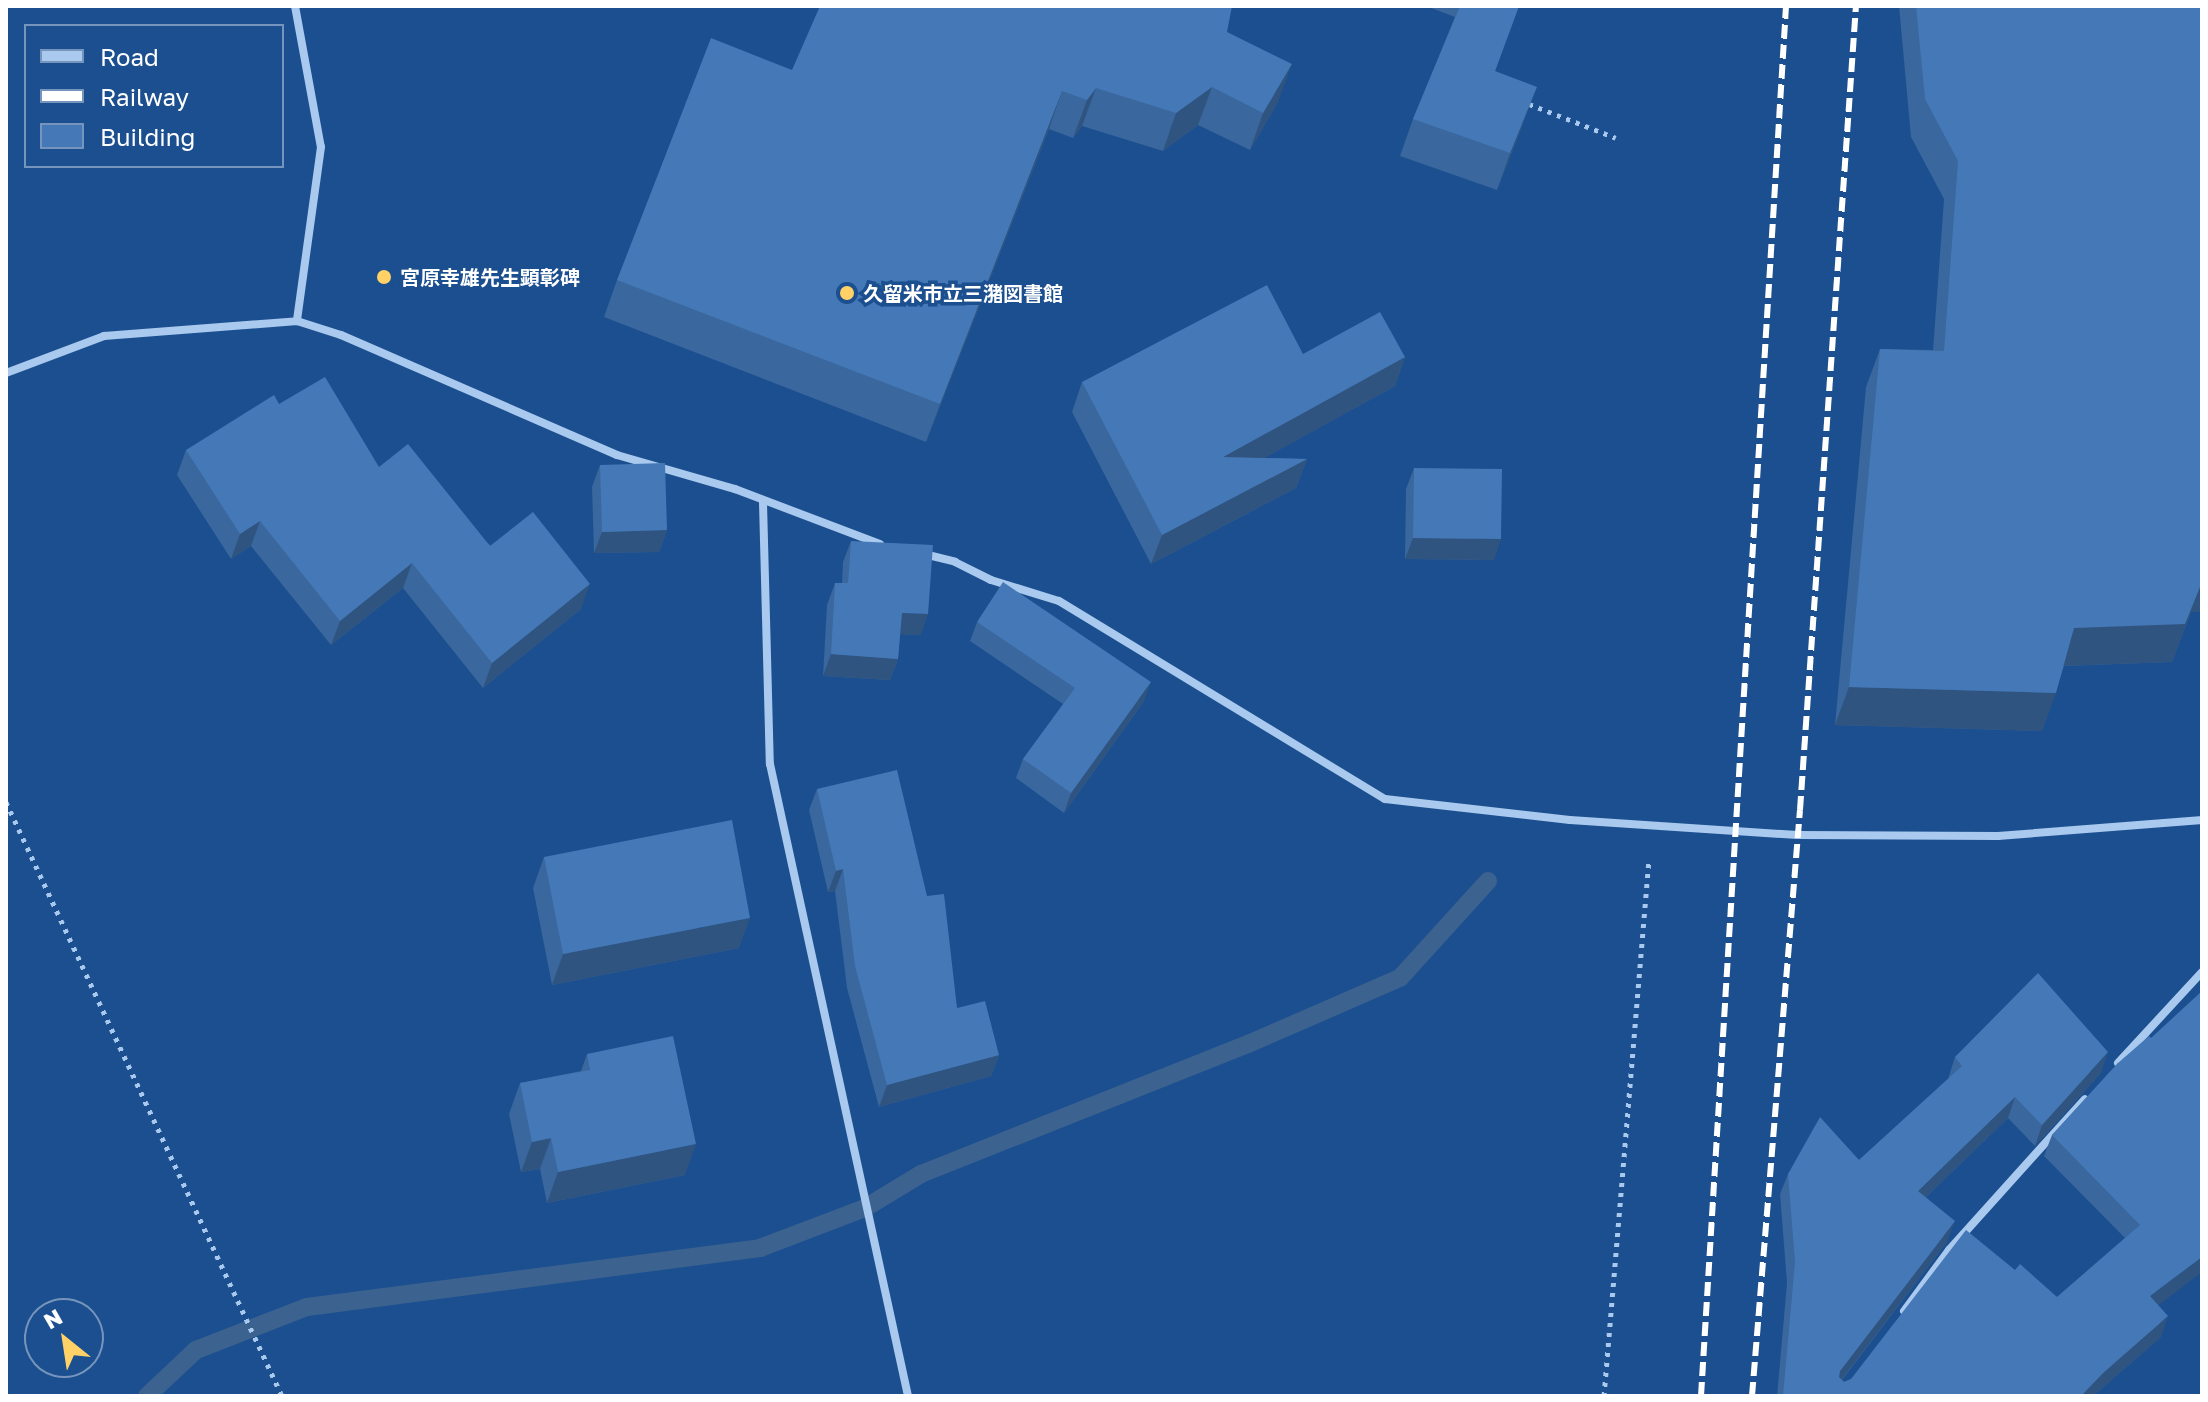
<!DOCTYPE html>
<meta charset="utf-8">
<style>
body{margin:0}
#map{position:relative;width:2208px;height:1402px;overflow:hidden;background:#1b4f8f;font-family:"Golos Text","Noto Sans JP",sans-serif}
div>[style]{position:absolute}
.stream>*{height:18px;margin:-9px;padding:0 9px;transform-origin:9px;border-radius:9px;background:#3c6290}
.path>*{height:5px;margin-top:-2.5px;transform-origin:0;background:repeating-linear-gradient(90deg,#a9c9ee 0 4px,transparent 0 10px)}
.minor>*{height:8px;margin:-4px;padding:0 4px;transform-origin:4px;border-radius:4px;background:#a9c9ee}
.rail>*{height:6px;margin-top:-3px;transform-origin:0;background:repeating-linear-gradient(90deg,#fff 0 14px,transparent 0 20px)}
.wall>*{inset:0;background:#3a679d}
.shaded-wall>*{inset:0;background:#305480}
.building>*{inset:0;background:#4478b7}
.dots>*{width:22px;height:22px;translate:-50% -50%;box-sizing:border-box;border:4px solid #1b4f8f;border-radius:50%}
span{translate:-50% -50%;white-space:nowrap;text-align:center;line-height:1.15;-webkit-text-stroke:7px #1b4f8f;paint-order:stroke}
.poi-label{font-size:20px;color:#fff;font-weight:700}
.left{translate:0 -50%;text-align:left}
.frame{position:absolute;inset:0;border:8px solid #fff;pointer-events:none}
.legend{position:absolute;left:24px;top:24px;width:260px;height:144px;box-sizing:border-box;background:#1b4f8f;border:2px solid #7695bc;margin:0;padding:10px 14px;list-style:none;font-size:24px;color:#fff}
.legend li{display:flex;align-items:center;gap:16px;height:40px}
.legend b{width:40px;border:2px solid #7695bc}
.north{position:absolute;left:24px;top:1298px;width:80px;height:80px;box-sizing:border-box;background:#1b4f8f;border:2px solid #7695bc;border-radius:50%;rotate:330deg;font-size:22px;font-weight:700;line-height:32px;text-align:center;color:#fff}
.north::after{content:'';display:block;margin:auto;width:28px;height:36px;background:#ffd166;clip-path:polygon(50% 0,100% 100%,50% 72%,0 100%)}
</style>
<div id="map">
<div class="stream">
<div style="left:147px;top:1396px;width:67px;rotate:-43.2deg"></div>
<div style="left:196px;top:1350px;width:119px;rotate:-21.2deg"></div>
<div style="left:307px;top:1307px;width:457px;rotate:-7.4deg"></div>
<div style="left:760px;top:1248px;width:112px;rotate:-20.9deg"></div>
<div style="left:865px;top:1208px;width:66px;rotate:-31.3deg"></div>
<div style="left:921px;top:1174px;width:352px;rotate:-21.7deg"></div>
<div style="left:1248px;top:1044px;width:166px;rotate:-23.5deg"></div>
<div style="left:1400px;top:978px;width:131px;rotate:-47.8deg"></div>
</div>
<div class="path">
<div style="left:1529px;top:104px;width:93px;rotate:21.3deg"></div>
<div style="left:6px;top:802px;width:655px;rotate:65.08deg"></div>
<div style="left:1604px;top:1396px;width:539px;rotate:-85.21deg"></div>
</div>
<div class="minor">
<div style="left:295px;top:6px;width:143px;rotate:79.6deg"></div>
<div style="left:321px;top:147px;width:176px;rotate:97.9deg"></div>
<div style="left:6px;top:373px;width:105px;rotate:-20.7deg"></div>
<div style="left:104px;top:336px;width:194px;rotate:-4.4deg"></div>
<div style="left:297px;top:321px;width:46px;rotate:17.7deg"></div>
<div style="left:341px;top:335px;width:301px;rotate:23.5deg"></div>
<div style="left:617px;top:455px;width:123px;rotate:16.1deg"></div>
<div style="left:735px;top:489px;width:155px;rotate:20.8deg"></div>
<div style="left:763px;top:503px;width:261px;rotate:88.5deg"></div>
<div style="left:770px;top:764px;width:647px;rotate:77.68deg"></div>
<div style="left:924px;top:554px;width:32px;rotate:14deg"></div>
<div style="left:955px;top:562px;width:40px;rotate:26.6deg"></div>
<div style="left:991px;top:580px;width:71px;rotate:17.2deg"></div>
<div style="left:1059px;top:601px;width:381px;rotate:31.3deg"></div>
<div style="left:1385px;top:799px;width:186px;rotate:6.5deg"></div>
<div style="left:1570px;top:820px;width:228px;rotate:3.8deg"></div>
<div style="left:1798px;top:835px;width:200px;rotate:0.3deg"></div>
<div style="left:1998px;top:836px;width:205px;rotate:-4.5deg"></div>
<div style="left:2118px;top:1063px;width:124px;rotate:-47.3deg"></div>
<div style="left:1904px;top:1311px;width:76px;rotate:-53.6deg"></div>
<div style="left:1949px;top:1250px;width:203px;rotate:-48deg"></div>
</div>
<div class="rail">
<div style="left:1701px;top:1396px;width:1393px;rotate:-86.5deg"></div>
<div style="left:1752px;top:1396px;width:588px;rotate:-85.32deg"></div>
<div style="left:1800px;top:810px;width:806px;rotate:-86.02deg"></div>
</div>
<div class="wall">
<div style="clip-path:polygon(1426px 6px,1519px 6px,1495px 71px,1523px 124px,1497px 190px,1400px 156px,1413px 119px,1455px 17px)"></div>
<div style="clip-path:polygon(1899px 6px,2202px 6px,2191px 612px,2172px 662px,2064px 666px,2042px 731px,1835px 725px,1866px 387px,1880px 349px,1933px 350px,1944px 199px,1911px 137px)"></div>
<div style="clip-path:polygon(1227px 32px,1278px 102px,1250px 150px,1198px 125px,1163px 151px,1082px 126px,1073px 138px,1049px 129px,926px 442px,604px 317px,617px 280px,792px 70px)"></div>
<div style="clip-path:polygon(1303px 354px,1405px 357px,1395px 386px,1264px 458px,1307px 459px,1296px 488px,1151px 564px,1072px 412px,1082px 382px)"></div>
<div style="clip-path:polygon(279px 404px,379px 467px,581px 609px,483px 688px,403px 588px,331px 645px,251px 546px,231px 559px,177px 475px,186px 450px)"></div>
<div style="clip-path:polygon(600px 465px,667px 530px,659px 552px,594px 553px,592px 487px)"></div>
<div style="clip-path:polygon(1414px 468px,1494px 560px,1405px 559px,1406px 489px)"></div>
<div style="clip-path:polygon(851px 541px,921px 635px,900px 634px,898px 659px,890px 680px,823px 676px,827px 605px,835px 583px,842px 583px,843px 562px)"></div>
<div style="clip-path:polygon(977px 622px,1144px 701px,1064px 813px,1016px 778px,1023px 759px,1063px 704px,970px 641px)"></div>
<div style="clip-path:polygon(817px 789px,927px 896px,957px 1008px,999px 1055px,991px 1076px,879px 1107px,847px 988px,835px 891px,828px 892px,809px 810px)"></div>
<div style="clip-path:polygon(544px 857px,739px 948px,552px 985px,533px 888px)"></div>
<div style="clip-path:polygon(587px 1054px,685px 1175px,547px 1203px,540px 1169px,521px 1172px,509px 1114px,520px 1083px,581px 1071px)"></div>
<div style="clip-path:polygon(1955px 1057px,2101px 1073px,2035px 1146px,2008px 1118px,1926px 1197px,1947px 1242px,1842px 1380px,1844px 1382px,1851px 1379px,2015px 1270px,2057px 1297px,2125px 1238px,2044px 1156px,2052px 1135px,2118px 1063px,2158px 1305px,2161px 1337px,2093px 1396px,1777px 1396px,1787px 1283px,1780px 1194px,1788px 1174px,1859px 1160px,1948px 1079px)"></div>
</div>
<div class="shaded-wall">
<div style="clip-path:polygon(1292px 64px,1278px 102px,1250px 150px,1263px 113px)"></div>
<div style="clip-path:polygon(1212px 87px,1198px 125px,1163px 151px,1176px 113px)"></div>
<div style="clip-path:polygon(1537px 87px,1523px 124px,1497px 190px,1510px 153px)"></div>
<div style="clip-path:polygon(1096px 88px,1082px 126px,1073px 138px,1087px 100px)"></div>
<div style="clip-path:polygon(1062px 91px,1049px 129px,926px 442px,940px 404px)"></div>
<div style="clip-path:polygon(1405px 357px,1395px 386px,1212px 487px,1223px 457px)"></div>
<div style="clip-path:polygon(1307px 459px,1296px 488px,1151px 564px,1162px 535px)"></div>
<div style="clip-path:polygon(260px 521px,251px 546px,231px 559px,240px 534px)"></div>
<div style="clip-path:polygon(667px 530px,659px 552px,594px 553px,602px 532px)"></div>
<div style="clip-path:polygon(1413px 538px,1501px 539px,1494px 560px,1405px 559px)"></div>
<div style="clip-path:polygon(412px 563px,403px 588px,331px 645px,340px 621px)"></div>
<div style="clip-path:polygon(2202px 582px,2202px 612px,2191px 612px,2172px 662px,2060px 666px,2074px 628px)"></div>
<div style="clip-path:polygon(590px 584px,581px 609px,483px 688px,492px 663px)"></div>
<div style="clip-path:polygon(902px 613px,928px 614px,921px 635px,894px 634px)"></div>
<div style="clip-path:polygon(831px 654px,898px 659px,890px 680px,823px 676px)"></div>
<div style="clip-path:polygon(1151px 682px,1144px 701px,1064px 813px,1071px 793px)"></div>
<div style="clip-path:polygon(1849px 687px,2056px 693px,2042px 731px,1835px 725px)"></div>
<div style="clip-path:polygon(843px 869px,835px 891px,828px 892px,836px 871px)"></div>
<div style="clip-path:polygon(750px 918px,739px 948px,552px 985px,563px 954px)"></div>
<div style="clip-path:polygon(2108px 1052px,2101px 1073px,2035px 1146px,2042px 1125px)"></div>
<div style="clip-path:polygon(999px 1055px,991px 1076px,879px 1107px,887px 1085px)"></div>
<div style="clip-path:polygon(2015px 1097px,2008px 1118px,1910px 1212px,1918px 1191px)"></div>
<div style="clip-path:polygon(551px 1138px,540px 1169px,521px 1172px,532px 1142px)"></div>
<div style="clip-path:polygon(696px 1144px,685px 1175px,547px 1203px,558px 1172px)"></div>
<div style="clip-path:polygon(1955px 1221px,1947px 1242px,1832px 1392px,1840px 1371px)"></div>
<div style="clip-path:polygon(2202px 1257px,2202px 1272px,2143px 1317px,2150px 1296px)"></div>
<div style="clip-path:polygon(2168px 1316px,2161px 1337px,2093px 1396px,2081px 1396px,2103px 1373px)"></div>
</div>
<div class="building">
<div style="clip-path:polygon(820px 6px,1232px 6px,1227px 32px,1292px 64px,1263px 113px,1212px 87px,1176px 113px,1096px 88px,1087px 100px,1062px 91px,940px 404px,617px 280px,711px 38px,792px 70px)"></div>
<div style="clip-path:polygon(1460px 6px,1519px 6px,1495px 71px,1537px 87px,1510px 153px,1413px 119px)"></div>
<div style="clip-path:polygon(1916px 6px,2202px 6px,2202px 582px,2185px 624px,2074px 628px,2056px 693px,1849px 687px,1880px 349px,1944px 351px,1958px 161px,1925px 99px)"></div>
<div style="clip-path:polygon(1267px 285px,1303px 354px,1380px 312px,1405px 357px,1223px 457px,1307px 459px,1162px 535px,1082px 382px)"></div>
<div style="clip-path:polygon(325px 377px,379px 467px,408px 444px,490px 546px,533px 512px,590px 584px,492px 663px,412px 563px,340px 621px,260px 521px,240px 534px,186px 450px,274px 395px,279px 404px)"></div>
<div style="clip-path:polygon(665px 463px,667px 530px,602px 532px,600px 465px)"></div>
<div style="clip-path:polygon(1414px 468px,1502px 469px,1501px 539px,1413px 538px)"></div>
<div style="clip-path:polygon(851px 541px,933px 545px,928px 614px,902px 613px,898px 659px,831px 654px,835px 583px,848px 583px)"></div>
<div style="clip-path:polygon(1003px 582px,1151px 682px,1071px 793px,1023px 759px,1075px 688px,977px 622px)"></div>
<div style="clip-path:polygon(897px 770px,927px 896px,944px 894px,957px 1008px,985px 1001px,999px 1055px,887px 1085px,855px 966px,843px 869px,836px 871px,817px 789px)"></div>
<div style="clip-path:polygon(732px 820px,750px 918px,563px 954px,544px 857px)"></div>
<div style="clip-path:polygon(2038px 973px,2108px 1052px,2042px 1125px,2015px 1097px,1918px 1191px,1955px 1221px,1840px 1371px,1839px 1377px,1844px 1382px,1851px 1379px,1966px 1230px,2015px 1270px,2020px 1264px,2057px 1297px,2140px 1225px,2052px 1135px,2118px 1063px,2149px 1036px,2151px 1038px,2202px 991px,2202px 1257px,2150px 1296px,2168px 1316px,2103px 1373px,2081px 1396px,1783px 1396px,1795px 1262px,1788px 1174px,1820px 1117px,1859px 1160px,1962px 1066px,1955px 1057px)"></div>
<div style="clip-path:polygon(673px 1036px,696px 1144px,558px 1172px,551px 1138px,532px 1142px,520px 1083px,590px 1070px,587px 1054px)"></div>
</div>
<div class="dots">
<div style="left:384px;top:277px;background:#ffd166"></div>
<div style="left:847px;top:293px;background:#ffd166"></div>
</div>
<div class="poi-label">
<span class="left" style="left:400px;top:277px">宮原幸雄先生顕彰碑</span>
<span class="left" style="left:863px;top:293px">久留米市立三潴図書館</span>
</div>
<div class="frame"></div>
<ul class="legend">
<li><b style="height:10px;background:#a9c9ee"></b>Road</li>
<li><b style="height:10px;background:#fff"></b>Railway</li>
<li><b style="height:22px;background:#4478b7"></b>Building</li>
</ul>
<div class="north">N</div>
</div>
